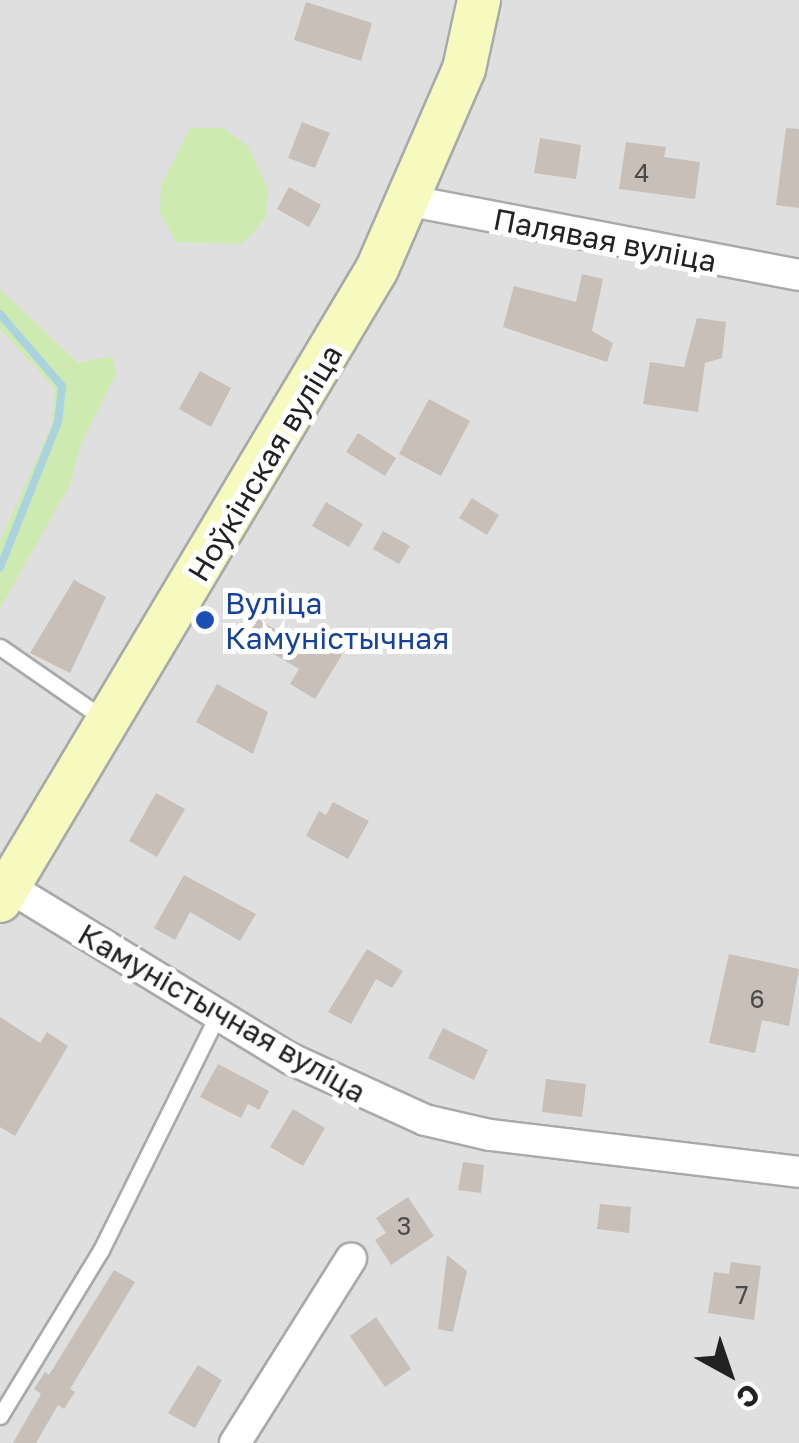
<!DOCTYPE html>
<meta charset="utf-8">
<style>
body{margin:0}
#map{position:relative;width:799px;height:1443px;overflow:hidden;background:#f2efe9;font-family:"Golos Text",sans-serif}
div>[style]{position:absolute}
.residential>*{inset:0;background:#e0dfdf}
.grass>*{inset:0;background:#cdebb0}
.stream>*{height:8px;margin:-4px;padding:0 4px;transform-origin:4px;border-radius:4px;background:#aad3df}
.building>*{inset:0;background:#c7bfb8}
.roads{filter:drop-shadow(2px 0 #a9a9a9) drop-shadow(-2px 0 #a9a9a9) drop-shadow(0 2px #a9a9a9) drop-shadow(0 -2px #a9a9a9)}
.lane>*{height:15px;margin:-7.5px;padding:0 7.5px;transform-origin:7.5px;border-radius:7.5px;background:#fff}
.street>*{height:30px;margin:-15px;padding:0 15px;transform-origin:15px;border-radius:15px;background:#fff}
.secondary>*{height:42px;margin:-21px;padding:0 21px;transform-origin:21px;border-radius:21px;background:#f7fabf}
.dots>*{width:28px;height:28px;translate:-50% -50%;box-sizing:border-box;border:5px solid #fff;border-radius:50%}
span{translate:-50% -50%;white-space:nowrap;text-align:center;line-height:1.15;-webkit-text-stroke:10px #fff;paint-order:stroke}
.number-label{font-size:25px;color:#4b4948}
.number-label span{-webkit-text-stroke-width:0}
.street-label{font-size:30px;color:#222}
.transit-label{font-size:30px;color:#164399}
.left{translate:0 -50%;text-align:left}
.north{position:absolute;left:679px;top:1323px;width:100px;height:100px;-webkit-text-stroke:8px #fff;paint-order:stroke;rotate:140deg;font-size:28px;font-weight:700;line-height:40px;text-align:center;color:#222}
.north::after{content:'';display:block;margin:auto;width:35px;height:45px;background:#222;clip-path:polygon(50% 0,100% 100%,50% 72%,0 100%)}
</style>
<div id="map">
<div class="residential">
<div style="clip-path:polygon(0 0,799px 0,799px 1443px,0 1443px)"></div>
</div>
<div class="grass">
<div style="clip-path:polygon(190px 128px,223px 128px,248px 146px,268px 189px,265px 218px,243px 244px,176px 242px,160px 212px,161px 186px)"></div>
<div style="clip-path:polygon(0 289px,78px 363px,112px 356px,116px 374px,80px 446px,70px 485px,0 608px,0 541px,52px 424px,55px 389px,0 329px)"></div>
</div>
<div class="stream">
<div style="left:0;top:314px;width:95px;rotate:49.3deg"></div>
<div style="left:62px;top:386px;width:36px;rotate:96deg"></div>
<div style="left:58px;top:422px;width:157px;rotate:111.7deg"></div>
</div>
<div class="building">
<div style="clip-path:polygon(306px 2px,372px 23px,361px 61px,294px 40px)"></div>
<div style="clip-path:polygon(302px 122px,330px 133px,315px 168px,288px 158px)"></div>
<div style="clip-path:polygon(786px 128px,799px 129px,799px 208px,776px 205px)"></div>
<div style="clip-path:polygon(540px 138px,581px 145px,576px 179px,534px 173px)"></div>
<div style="clip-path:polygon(626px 142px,666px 147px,664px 157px,700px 162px,695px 199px,619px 189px)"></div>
<div style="clip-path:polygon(289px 187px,321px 205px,309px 227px,277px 209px)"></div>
<div style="clip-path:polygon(582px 274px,603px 279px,592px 331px,613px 343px,607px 362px,503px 327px,514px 286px,576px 302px)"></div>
<div style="clip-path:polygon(697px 318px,726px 322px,722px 358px,705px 363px,698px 412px,643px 404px,650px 362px,684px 367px)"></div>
<div style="clip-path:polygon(200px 371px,231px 388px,211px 427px,179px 409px)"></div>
<div style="clip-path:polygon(429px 399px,470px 421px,441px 476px,399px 454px)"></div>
<div style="clip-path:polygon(358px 433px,396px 458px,385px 476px,346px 452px)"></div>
<div style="clip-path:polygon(472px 498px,499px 515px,487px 535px,459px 518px)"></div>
<div style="clip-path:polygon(326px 502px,363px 524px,349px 547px,312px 526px)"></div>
<div style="clip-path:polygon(383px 531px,410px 546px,399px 564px,373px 549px)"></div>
<div style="clip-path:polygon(74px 580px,106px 597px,70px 673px,30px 653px)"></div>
<div style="clip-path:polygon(256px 618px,310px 650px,316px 640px,342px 655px,315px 699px,290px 684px,299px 669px,245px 637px)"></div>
<div style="clip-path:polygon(217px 684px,268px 712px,253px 754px,196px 722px)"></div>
<div style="clip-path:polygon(156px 793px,185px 809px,157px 857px,129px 841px)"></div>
<div style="clip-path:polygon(333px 802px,369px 821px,348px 859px,306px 836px,319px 811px,326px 815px)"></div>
<div style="clip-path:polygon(184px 875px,256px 914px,240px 941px,190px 912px,175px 940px,154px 928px)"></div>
<div style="clip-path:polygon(367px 949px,403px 971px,392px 988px,376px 979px,351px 1024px,328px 1012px)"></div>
<div style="clip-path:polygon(729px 954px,799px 969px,789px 1026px,762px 1020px,755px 1053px,709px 1043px)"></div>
<div style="clip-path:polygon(0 1017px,40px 1043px,47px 1032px,68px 1046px,15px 1136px,0 1127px)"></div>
<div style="clip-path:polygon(443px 1028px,488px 1050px,474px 1080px,428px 1058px)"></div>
<div style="clip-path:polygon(218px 1064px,269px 1091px,259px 1110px,248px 1104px,241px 1118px,200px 1097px)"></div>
<div style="clip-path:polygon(546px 1079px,586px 1084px,582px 1117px,542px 1112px)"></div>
<div style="clip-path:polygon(293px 1109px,325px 1128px,303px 1166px,270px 1147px)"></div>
<div style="clip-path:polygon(463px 1162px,484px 1165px,481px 1193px,458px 1190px)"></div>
<div style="clip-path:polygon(408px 1197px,434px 1236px,391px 1265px,375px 1240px,386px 1233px,376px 1218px)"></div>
<div style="clip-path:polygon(600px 1204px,631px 1207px,629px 1233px,597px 1229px)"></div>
<div style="clip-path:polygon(447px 1255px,467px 1271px,453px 1332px,438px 1329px)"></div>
<div style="clip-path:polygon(731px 1262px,761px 1266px,754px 1320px,708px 1313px,714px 1272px,729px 1274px)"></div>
<div style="clip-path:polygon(114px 1270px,135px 1282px,70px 1389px,75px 1392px,64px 1409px,58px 1405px,36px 1443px,13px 1443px,41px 1394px,34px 1389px,45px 1372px,49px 1375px)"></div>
<div style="clip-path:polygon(376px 1317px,411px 1369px,385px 1387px,350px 1336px)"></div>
<div style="clip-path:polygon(198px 1365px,222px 1380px,195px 1428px,168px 1413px)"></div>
</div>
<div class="roads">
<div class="lane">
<div style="left:0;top:647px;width:126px;rotate:34.7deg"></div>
<div style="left:0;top:1416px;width:194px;rotate:-58.7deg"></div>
<div style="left:101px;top:1250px;width:261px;rotate:-63.6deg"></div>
</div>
<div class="street">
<div style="left:411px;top:201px;width:395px;rotate:10.8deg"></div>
<div style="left:9px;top:887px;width:330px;rotate:31.4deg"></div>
<div style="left:291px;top:1059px;width:147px;rotate:24.5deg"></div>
<div style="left:425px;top:1120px;width:67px;rotate:13deg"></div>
<div style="left:490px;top:1135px;width:311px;rotate:6.8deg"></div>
<div style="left:235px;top:1443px;width:218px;rotate:-57.8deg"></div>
</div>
<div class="secondary">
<div style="left:0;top:901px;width:736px;rotate:-59.18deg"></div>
<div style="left:377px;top:269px;width:218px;rotate:-66.5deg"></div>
<div style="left:464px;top:69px;width:71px;rotate:-77.7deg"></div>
</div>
</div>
<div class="dots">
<div style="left:205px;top:620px;background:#1a4fb4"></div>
</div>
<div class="number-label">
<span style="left:642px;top:173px">4</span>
<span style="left:757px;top:999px">6</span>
<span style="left:404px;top:1226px">3</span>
<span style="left:742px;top:1295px">7</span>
</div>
<div class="street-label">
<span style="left:605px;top:240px;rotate:11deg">Палявая вуліца</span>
<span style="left:265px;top:463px;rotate:-59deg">Ноўкінская вуліца</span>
<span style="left:222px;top:1013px;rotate:30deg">Камуністычная вуліца</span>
</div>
<div class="transit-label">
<span class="left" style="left:225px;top:620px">Вуліца<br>Камуністычная</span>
</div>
<div class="north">С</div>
</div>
